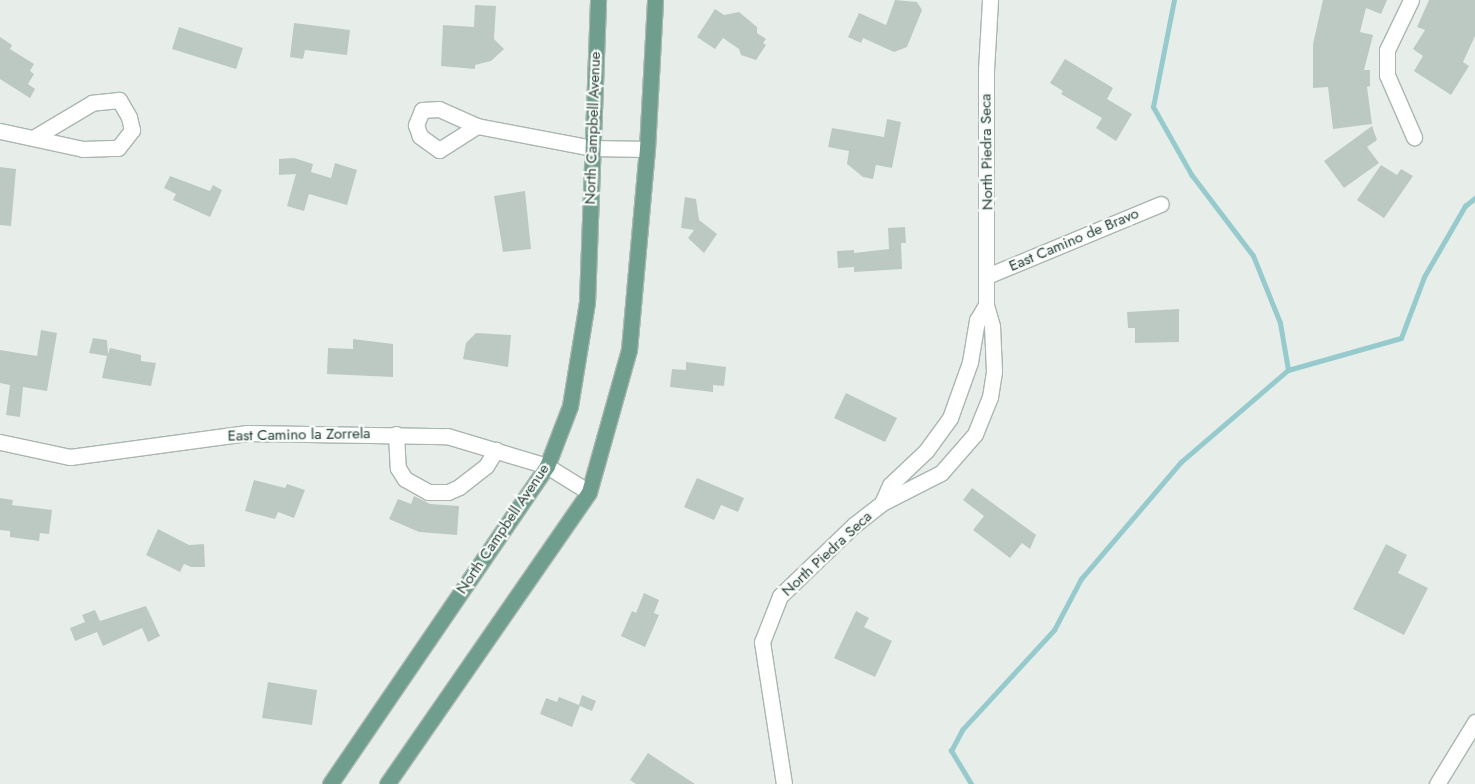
<!DOCTYPE html>
<style>
body{margin:0}
#map{position:relative;width:1475px;height:784px;overflow:hidden;background:#e7eeea;font-family:Jost,sans-serif}
div>[style]{position:absolute}
.stream>*{height:4.5px;margin:-2.25px;padding:0 2.25px;transform-origin:2.25px;border-radius:2.25px;background:#96cacc}
.building>*{inset:0;background:#bcc9c3}
.roads{filter:drop-shadow(1px 0 #aab6b0) drop-shadow(-1px 0 #aab6b0) drop-shadow(0 1px #aab6b0) drop-shadow(0 -1px #aab6b0)}
.minor>*{height:15px;margin:-7.5px;padding:0 7.5px;transform-origin:7.5px;border-radius:7.5px;background:#fff}
.major>*{height:15px;margin:-7.5px;padding:0 7.5px;transform-origin:7.5px;border-radius:7.5px;background:#709e8e}
span{translate:-50% -50%;white-space:nowrap;text-align:center;line-height:1.15;-webkit-text-stroke:4.5px #f7fbf9;paint-order:stroke}
.street-label{font-size:15px;color:#273f36}
</style>
<div id="map">
<div class="stream">
<div style="left:1288px;top:370px;width:117px;rotate:-15.8deg"></div>
<div style="left:1401px;top:338px;width:65px;rotate:-69.3deg"></div>
<div style="left:1424px;top:277px;width:82px;rotate:-60deg"></div>
<div style="left:1465px;top:206px;width:13px;rotate:-39deg"></div>
<div style="left:971px;top:784px;width:39px;rotate:-121deg"></div>
<div style="left:951px;top:751px;width:24px;rotate:-62deg"></div>
<div style="left:962px;top:730px;width:136px;rotate:-47.4deg"></div>
<div style="left:1054px;top:630px;width:58px;rotate:-62.1deg"></div>
<div style="left:1081px;top:579px;width:154px;rotate:-49.5deg"></div>
<div style="left:1181px;top:462px;width:141px;rotate:-40.7deg"></div>
<div style="left:1288px;top:370px;width:48px;rotate:-99.7deg"></div>
<div style="left:1280px;top:323px;width:72px;rotate:-111.9deg"></div>
<div style="left:1253px;top:256px;width:101px;rotate:-127.3deg"></div>
<div style="left:1192px;top:176px;width:79px;rotate:-119.5deg"></div>
<div style="left:1153px;top:107px;width:109px;rotate:-78.9deg"></div>
</div>
<div class="building">
<div style="clip-path:polygon(895px 0,917px 2px,922px 10px,907px 47px,894px 52px,863px 38px,861px 43px,848px 37px,859px 13px,886px 25px)"></div>
<div style="clip-path:polygon(1323px 0,1387px 0,1381px 14px,1366px 8px,1360px 32px,1373px 35px,1364px 70px,1370px 70px,1370px 86px,1367px 87px,1372px 124px,1333px 129px,1328px 87px,1313px 88px,1313px 44px)"></div>
<div style="clip-path:polygon(1429px 0,1475px 0,1475px 36px,1463px 62px,1469px 66px,1451px 95px,1414px 71px,1423px 56px,1413px 49px,1425px 30px,1417px 27px)"></div>
<div style="clip-path:polygon(475px 5px,496px 6px,494px 39px,504px 49px,491px 61px,475px 65px,475px 69px,441px 66px,443px 25px,474px 27px)"></div>
<div style="clip-path:polygon(715px 9px,724px 15px,739px 12px,757px 27px,757px 33px,766px 39px,763px 43px,766px 45px,756px 60px,741px 55px,739px 49px,723px 38px,715px 49px,697px 37px)"></div>
<div style="clip-path:polygon(294px 23px,350px 30px,347px 55px,305px 50px,303px 59px,290px 57px)"></div>
<div style="clip-path:polygon(179px 27px,243px 48px,236px 69px,172px 49px)"></div>
<div style="clip-path:polygon(0 37px,12px 45px,10px 49px,34px 64px,30px 71px,34px 74px,28px 84px,35px 89px,30px 98px,0 79px)"></div>
<div style="clip-path:polygon(1065px 59px,1113px 88px,1107px 99px,1132px 114px,1116px 141px,1096px 128px,1102px 118px,1061px 94px,1063px 91px,1050px 83px)"></div>
<div style="clip-path:polygon(887px 119px,901px 122px,892px 168px,876px 165px,873px 179px,863px 177px,847px 164px,849px 151px,828px 147px,832px 128px,884px 137px)"></div>
<div style="clip-path:polygon(1372px 126px,1377px 140px,1367px 147px,1379px 163px,1344px 188px,1324px 161px)"></div>
<div style="clip-path:polygon(294px 158px,313px 164px,311px 172px,331px 178px,335px 163px,357px 170px,347px 205px,309px 194px,304px 211px,287px 206px,296px 174px,279px 175px,279px 159px)"></div>
<div style="clip-path:polygon(1381px 165px,1397px 175px,1401px 169px,1413px 176px,1384px 218px,1357px 200px)"></div>
<div style="clip-path:polygon(0 167px,16px 169px,11px 226px,0 225px)"></div>
<div style="clip-path:polygon(170px 176px,210px 191px,213px 185px,222px 190px,210px 217px,173px 200px,176px 194px,164px 188px)"></div>
<div style="clip-path:polygon(525px 191px,531px 249px,503px 252px,494px 196px)"></div>
<div style="clip-path:polygon(685px 197px,696px 199px,699px 220px,717px 234px,704px 253px,688px 238px,694px 230px,681px 228px)"></div>
<div style="clip-path:polygon(905px 227px,906px 243px,901px 243px,902px 269px,854px 272px,854px 267px,838px 268px,837px 251px,854px 250px,854px 253px,889px 249px,888px 228px)"></div>
<div style="clip-path:polygon(1179px 309px,1179px 342px,1135px 343px,1135px 328px,1128px 328px,1127px 312px)"></div>
<div style="clip-path:polygon(41px 330px,57px 333px,47px 391px,23px 387px,20px 417px,6px 415px,10px 385px,0 383px,0 350px,37px 356px)"></div>
<div style="clip-path:polygon(476px 333px,511px 335px,508px 367px,463px 359px,466px 343px)"></div>
<div style="clip-path:polygon(93px 338px,107px 340px,108px 354px,110px 348px,141px 355px,141px 361px,156px 363px,151px 386px,102px 378px,107px 356px,89px 353px)"></div>
<div style="clip-path:polygon(353px 339px,393px 344px,393px 377px,327px 374px,328px 348px,353px 349px)"></div>
<div style="clip-path:polygon(686px 362px,726px 367px,724px 386px,713px 385px,713px 392px,670px 387px,672px 369px,686px 370px)"></div>
<div style="clip-path:polygon(846px 393px,897px 418px,885px 442px,834px 418px)"></div>
<div style="clip-path:polygon(697px 478px,744px 498px,738px 512px,721px 505px,714px 520px,684px 507px)"></div>
<div style="clip-path:polygon(254px 480px,285px 488px,287px 484px,305px 490px,294px 518px,278px 512px,275px 519px,245px 511px)"></div>
<div style="clip-path:polygon(972px 488px,1036px 535px,1030px 549px,1022px 543px,1010px 558px,973px 530px,984px 516px,963px 500px)"></div>
<div style="clip-path:polygon(414px 496px,430px 504px,459px 506px,457px 535px,419px 532px,389px 519px,398px 499px,411px 504px)"></div>
<div style="clip-path:polygon(0 498px,13px 500px,12px 505px,52px 510px,49px 534px,40px 533px,39px 541px,10px 537px,10px 531px,0 530px)"></div>
<div style="clip-path:polygon(158px 529px,189px 545px,204px 544px,205px 567px,191px 567px,184px 564px,180px 572px,146px 555px)"></div>
<div style="clip-path:polygon(1386px 544px,1407px 555px,1398px 573px,1428px 588px,1404px 635px,1353px 609px)"></div>
<div style="clip-path:polygon(644px 593px,659px 600px,654px 613px,659px 615px,645px 647px,621px 636px,632px 611px,636px 613px)"></div>
<div style="clip-path:polygon(146px 606px,160px 636px,148px 642px,142px 628px,103px 646px,97px 632px,75px 641px,70px 628px,85px 622px,82px 615px,95px 610px,100px 621px)"></div>
<div style="clip-path:polygon(856px 611px,869px 618px,864px 627px,892px 641px,875px 677px,834px 658px)"></div>
<div style="clip-path:polygon(268px 682px,317px 690px,312px 725px,262px 718px)"></div>
<div style="clip-path:polygon(582px 695px,596px 701px,592px 711px,580px 706px,572px 727px,540px 714px,546px 698px,557px 702px,559px 697px,579px 705px)"></div>
<div style="clip-path:polygon(648px 753px,675px 771px,695px 784px,636px 784px,630px 780px)"></div>
</div>
<div class="roads">
<div class="minor">
<div style="left:1411px;top:0;width:55px;rotate:115.6deg"></div>
<div style="left:1387px;top:50px;width:25px;rotate:90deg"></div>
<div style="left:1387px;top:75px;width:68px;rotate:66.5deg"></div>
<div style="left:477px;top:126px;width:45px;rotate:147.7deg"></div>
<div style="left:439px;top:150px;width:24px;rotate:-144deg"></div>
<div style="left:420px;top:136px;width:12px;rotate:-110deg"></div>
<div style="left:416px;top:125px;width:16px;rotate:-68deg"></div>
<div style="left:422px;top:110px;width:17px;rotate:-3deg"></div>
<div style="left:439px;top:109px;width:42px;rotate:24.1deg"></div>
<div style="left:477px;top:126px;width:117px;rotate:10.8deg"></div>
<div style="left:592px;top:148px;width:55px;rotate:1deg"></div>
<div style="left:0;top:131px;width:85px;rotate:12.2deg"></div>
<div style="left:83px;top:149px;width:35px;rotate:-2deg"></div>
<div style="left:118px;top:148px;width:23px;rotate:-52deg"></div>
<div style="left:132px;top:130px;width:13px;rotate:-103deg"></div>
<div style="left:129px;top:117px;width:20px;rotate:-120deg"></div>
<div style="left:119px;top:100px;width:27px;rotate:174deg"></div>
<div style="left:92px;top:103px;width:66px;rotate:149.2deg"></div>
<div style="left:987px;top:276px;width:188px;rotate:-22.5deg"></div>
<div style="left:396px;top:434px;width:34px;rotate:87deg"></div>
<div style="left:398px;top:468px;width:13px;rotate:58deg"></div>
<div style="left:405px;top:479px;width:26px;rotate:29deg"></div>
<div style="left:428px;top:492px;width:20px"></div>
<div style="left:448px;top:492px;width:12px;rotate:-24deg"></div>
<div style="left:459px;top:487px;width:34px;rotate:-38deg"></div>
<div style="left:486px;top:466px;width:19px;rotate:-58deg"></div>
<div style="left:0;top:442px;width:72px;rotate:12.1deg"></div>
<div style="left:70px;top:457px;width:179px;rotate:-7.7deg"></div>
<div style="left:247px;top:433px;width:200px;rotate:0.9deg"></div>
<div style="left:447px;top:436px;width:104px;rotate:16.7deg"></div>
<div style="left:547px;top:466px;width:49px;rotate:31.8deg"></div>
<div style="left:882px;top:503px;width:20px;rotate:-66deg"></div>
<div style="left:890px;top:485px;width:50px;rotate:-43.4deg"></div>
<div style="left:926px;top:451px;width:41px;rotate:-54deg"></div>
<div style="left:950px;top:418px;width:59px;rotate:-70.3deg"></div>
<div style="left:970px;top:362px;width:43px;rotate:-80.5deg"></div>
<div style="left:977px;top:320px;width:17px;rotate:-59deg"></div>
<div style="left:784px;top:784px;width:144px;rotate:-98.8deg"></div>
<div style="left:762px;top:642px;width:49px;rotate:-68.6deg"></div>
<div style="left:780px;top:596px;width:103px;rotate:-43.8deg"></div>
<div style="left:854px;top:525px;width:36px;rotate:-38deg"></div>
<div style="left:882px;top:503px;width:66px;rotate:-27deg"></div>
<div style="left:941px;top:473px;width:52px;rotate:-48.9deg"></div>
<div style="left:975px;top:434px;width:40px;rotate:-68deg"></div>
<div style="left:990px;top:397px;width:26px;rotate:-81deg"></div>
<div style="left:994px;top:371px;width:45px;rotate:-92.5deg"></div>
<div style="left:992px;top:326px;width:22px;rotate:-106deg"></div>
<div style="left:986px;top:305px;width:235px;rotate:-90deg"></div>
<div style="left:986px;top:70px;width:70px;rotate:-86.7deg"></div>
<div style="left:1437px;top:784px;width:73px;rotate:-58.5deg"></div>
</div>
<div class="major">
<div style="left:330px;top:784px;width:385px;rotate:-55.7deg"></div>
<div style="left:547px;top:466px;width:64px;rotate:-69deg"></div>
<div style="left:570px;top:406px;width:105px;rotate:-80.7deg"></div>
<div style="left:587px;top:302px;width:302px;rotate:-87.9deg"></div>
<div style="left:387px;top:784px;width:355px;rotate:-55.3deg"></div>
<div style="left:589px;top:492px;width:148px;rotate:-74.3deg"></div>
<div style="left:629px;top:350px;width:202px;rotate:-84.9deg"></div>
<div style="left:647px;top:149px;width:149px;rotate:-86.9deg"></div>
</div>
</div>
<div class="street-label">
<span style="left:593px;top:128px;rotate:-88deg">North Campbell Avenue</span>
<span style="left:987px;top:152px;rotate:-91deg">North Piedra Seca</span>
<span style="left:1074px;top:240px;rotate:-23deg">East Camino de Bravo</span>
<span style="left:299px;top:435px;rotate:-1deg">East Camino la Zorrela</span>
<span style="left:503px;top:529px;rotate:-56deg">North Campbell Avenue</span>
<span style="left:827px;top:554px;rotate:-43deg">North Piedra Seca</span>
</div>
</div>
